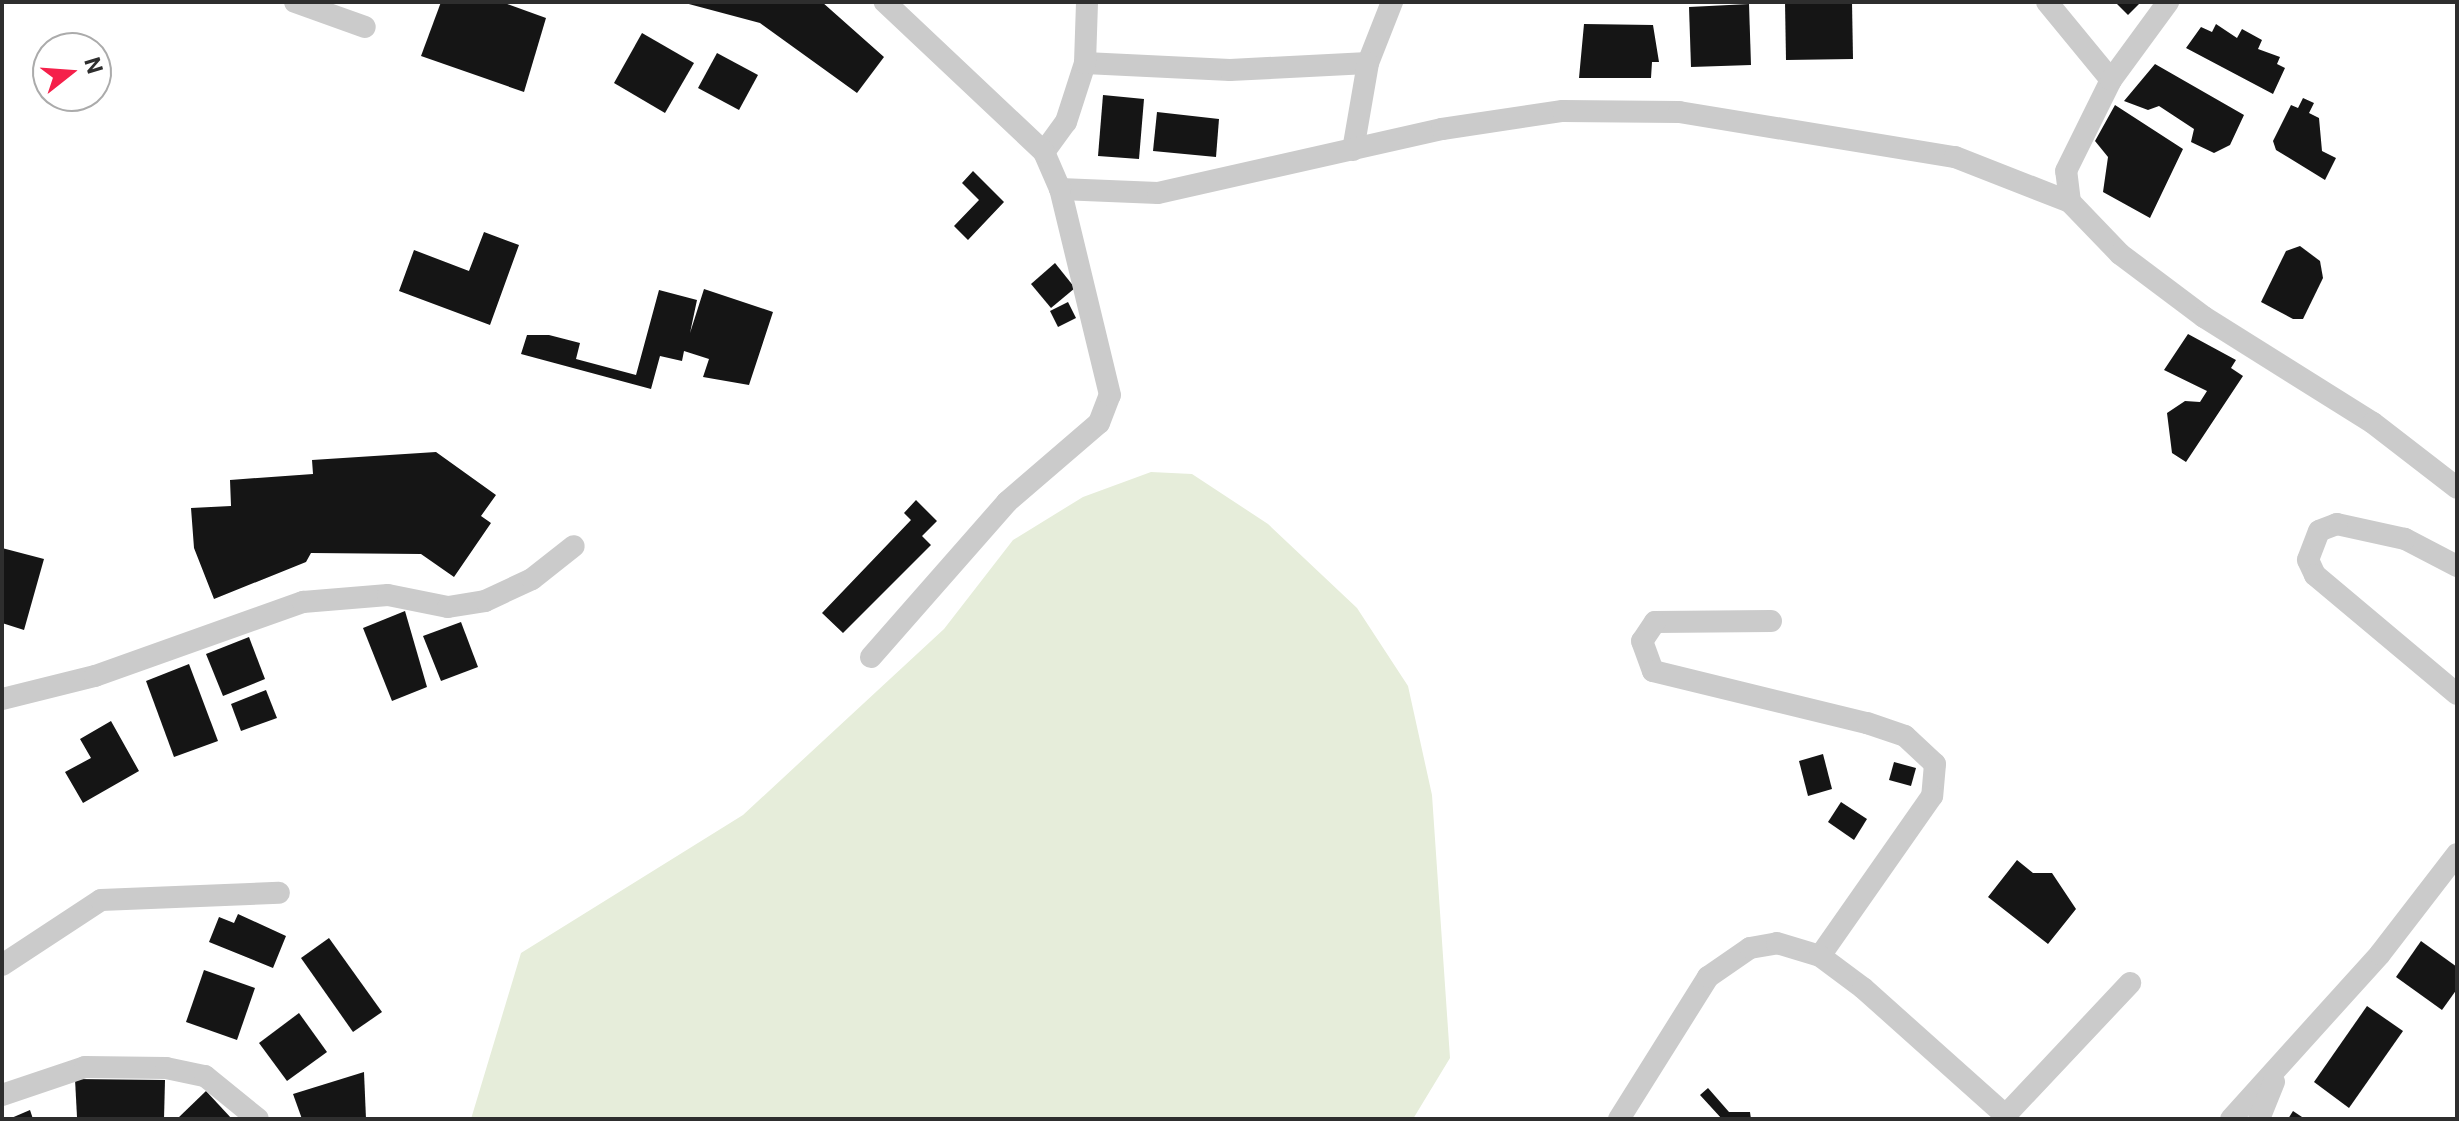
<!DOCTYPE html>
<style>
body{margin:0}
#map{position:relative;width:2459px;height:1121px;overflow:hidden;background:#fff;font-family:Roboto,sans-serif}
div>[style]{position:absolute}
.green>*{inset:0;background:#e6edda}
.building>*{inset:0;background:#151515}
.minor>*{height:22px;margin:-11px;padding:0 11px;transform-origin:11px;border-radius:11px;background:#cbcbcb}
span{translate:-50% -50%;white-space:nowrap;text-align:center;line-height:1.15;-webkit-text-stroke:8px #fff;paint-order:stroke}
.frame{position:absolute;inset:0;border:4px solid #2e2e2e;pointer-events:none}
.north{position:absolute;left:32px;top:32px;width:80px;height:80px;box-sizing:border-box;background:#fff;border:2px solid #ababab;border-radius:50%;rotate:73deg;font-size:22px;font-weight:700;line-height:32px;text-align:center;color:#2e2e2e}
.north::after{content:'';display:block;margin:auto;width:28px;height:36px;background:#f5204a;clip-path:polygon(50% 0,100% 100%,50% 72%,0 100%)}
</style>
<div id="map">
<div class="green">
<div style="clip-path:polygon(1151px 472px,1192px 474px,1268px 524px,1357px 608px,1408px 686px,1432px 795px,1450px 1058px,1413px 1119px,471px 1119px,521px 953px,743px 815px,944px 629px,1013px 540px,1083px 497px)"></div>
</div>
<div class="building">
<div style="clip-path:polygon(441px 2px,502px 2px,546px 18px,524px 92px,421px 56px)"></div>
<div style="clip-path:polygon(822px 2px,884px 57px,857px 93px,760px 23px,685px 3px)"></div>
<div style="clip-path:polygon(1785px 2px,1852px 2px,1853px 59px,1786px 60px)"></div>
<div style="clip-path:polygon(2115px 2px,2141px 2px,2128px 15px)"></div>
<div style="clip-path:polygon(1749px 4px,1751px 65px,1691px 67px,1689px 7px)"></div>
<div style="clip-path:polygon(1584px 24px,1653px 25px,1659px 62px,1652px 62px,1651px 78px,1579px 78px)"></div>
<div style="clip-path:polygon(2216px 24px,2237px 38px,2242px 29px,2262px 40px,2258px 49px,2280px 57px,2277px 64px,2285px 68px,2273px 94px,2186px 48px,2201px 27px,2212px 32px)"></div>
<div style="clip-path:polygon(642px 33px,694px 63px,665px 113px,614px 83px)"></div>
<div style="clip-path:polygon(717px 53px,758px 75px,739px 110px,698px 88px)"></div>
<div style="clip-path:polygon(2155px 64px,2244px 115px,2230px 145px,2214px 153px,2191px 142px,2194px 129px,2159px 106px,2148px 110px,2124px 101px)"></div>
<div style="clip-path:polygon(1103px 95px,1144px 99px,1139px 159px,1098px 156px)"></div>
<div style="clip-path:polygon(2303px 98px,2314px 103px,2309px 113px,2319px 118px,2322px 151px,2336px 158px,2325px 180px,2276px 150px,2273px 141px,2291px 105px,2298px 108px)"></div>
<div style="clip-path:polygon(2115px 105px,2183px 149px,2150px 218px,2103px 192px,2108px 157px,2095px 141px)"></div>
<div style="clip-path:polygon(1157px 112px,1219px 119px,1216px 157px,1153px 151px)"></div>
<div style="clip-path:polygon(973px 171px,1004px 202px,968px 240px,954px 226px,979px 200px,962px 183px)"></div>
<div style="clip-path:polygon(484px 232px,519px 245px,490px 325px,399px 291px,414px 250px,469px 271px)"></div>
<div style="clip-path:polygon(2300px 246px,2320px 261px,2323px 278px,2303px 319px,2293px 319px,2261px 302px,2286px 251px)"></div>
<div style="clip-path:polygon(1055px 263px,1075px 288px,1051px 308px,1031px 284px)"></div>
<div style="clip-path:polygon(704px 289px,773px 312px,749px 385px,703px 377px,709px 359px,684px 351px,682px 361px,660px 356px,651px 389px,521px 354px,527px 335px,549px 335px,580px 343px,576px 359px,636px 375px,659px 290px,697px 300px,690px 333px)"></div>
<div style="clip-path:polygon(1068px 302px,1076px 318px,1058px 327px,1050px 311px)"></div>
<div style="clip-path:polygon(2188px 334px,2236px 360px,2231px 368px,2243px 376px,2186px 462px,2172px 453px,2167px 413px,2185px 401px,2200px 402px,2207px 391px,2164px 370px)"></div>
<div style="clip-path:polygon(436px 452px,496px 495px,481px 516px,491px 523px,454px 577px,421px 554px,311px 553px,306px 562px,214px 599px,194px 548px,191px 508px,231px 506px,230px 480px,313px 474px,312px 460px)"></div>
<div style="clip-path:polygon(916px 500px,937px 521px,922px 536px,931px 545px,843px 633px,822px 613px,911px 520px,904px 513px)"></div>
<div style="clip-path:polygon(2px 548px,44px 559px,24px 630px,2px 623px)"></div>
<div style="clip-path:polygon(405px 611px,427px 687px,392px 701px,363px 628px)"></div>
<div style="clip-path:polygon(461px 622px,478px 667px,441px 681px,423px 636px)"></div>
<div style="clip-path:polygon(249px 637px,265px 679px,223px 696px,206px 654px)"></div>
<div style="clip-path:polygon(189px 664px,218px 741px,174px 757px,146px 681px)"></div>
<div style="clip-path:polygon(266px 690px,277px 718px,241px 731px,231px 704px)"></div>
<div style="clip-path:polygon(111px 721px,139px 771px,83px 803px,65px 772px,91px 758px,80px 739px)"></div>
<div style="clip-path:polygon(1823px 754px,1832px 789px,1808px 796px,1799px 761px)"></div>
<div style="clip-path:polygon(1894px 762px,1916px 768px,1911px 786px,1889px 780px)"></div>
<div style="clip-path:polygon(1841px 802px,1867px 819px,1854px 840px,1828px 822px)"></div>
<div style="clip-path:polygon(2017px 860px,2033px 873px,2052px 873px,2076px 909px,2048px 944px,1988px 897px)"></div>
<div style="clip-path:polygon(238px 914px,286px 936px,273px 968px,209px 942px,219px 917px,234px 923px)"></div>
<div style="clip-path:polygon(329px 938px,382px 1012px,353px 1032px,301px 958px)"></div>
<div style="clip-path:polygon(2421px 941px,2457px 967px,2457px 989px,2442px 1010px,2396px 977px)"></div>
<div style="clip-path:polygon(204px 970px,255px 988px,237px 1040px,186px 1022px)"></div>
<div style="clip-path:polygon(2367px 1006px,2403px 1031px,2349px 1108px,2314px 1082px)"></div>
<div style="clip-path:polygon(299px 1013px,327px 1052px,287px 1081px,259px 1043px)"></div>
<div style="clip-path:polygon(364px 1072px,366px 1119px,302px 1119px,293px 1094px)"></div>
<div style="clip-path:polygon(75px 1079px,165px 1080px,164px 1119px,77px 1117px)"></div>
<div style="clip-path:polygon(1708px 1088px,1729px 1112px,1750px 1112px,1751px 1119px,1722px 1119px,1700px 1095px)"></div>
<div style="clip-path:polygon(206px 1091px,232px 1119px,177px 1119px)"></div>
<div style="clip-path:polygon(30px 1110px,33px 1119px,9px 1119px)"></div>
<div style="clip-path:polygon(2293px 1111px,2305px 1119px,2288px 1119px)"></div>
</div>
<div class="minor">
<div style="left:295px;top:2px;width:74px;rotate:19.7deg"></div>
<div style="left:2047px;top:2px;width:101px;rotate:50.6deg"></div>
<div style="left:1085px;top:63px;width:145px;rotate:2.8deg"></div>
<div style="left:1230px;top:70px;width:138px;rotate:-2.9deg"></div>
<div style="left:1368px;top:63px;width:66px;rotate:-68.5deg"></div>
<div style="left:1353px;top:150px;width:88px;rotate:-80.2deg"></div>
<div style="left:1044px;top:152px;width:37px;rotate:-54deg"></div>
<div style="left:1066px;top:122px;width:62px;rotate:-72.1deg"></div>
<div style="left:1085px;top:63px;width:61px;rotate:-88.1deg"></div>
<div style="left:1060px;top:189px;width:98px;rotate:2.3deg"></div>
<div style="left:1158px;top:193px;width:291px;rotate:-12.7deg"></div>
<div style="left:1442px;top:129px;width:122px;rotate:-8.5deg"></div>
<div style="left:1563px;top:111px;width:116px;rotate:0.5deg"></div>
<div style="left:1679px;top:112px;width:280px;rotate:9.3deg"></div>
<div style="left:1955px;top:157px;width:123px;rotate:21.4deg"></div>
<div style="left:2070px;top:202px;width:72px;rotate:46.1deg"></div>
<div style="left:2120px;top:254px;width:105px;rotate:36.9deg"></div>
<div style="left:2204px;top:317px;width:199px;rotate:32.1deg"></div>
<div style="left:2373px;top:423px;width:106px;rotate:37.7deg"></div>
<div style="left:2070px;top:202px;width:31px;rotate:-97deg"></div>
<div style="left:2066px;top:171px;width:102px;rotate:-63.7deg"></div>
<div style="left:2111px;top:80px;width:97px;rotate:-53.8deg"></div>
<div style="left:2457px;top:566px;width:59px;rotate:-152.6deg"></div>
<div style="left:2405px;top:539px;width:70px;rotate:-167.6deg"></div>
<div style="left:2337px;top:524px;width:19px;rotate:159deg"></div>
<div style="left:2319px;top:531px;width:31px;rotate:111deg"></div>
<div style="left:2308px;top:560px;width:17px;rotate:65deg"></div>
<div style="left:2315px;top:575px;width:185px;rotate:40deg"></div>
<div style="left:1771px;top:621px;width:116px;rotate:179.5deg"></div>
<div style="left:1655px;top:622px;width:23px;rotate:124deg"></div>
<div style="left:1642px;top:641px;width:32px;rotate:70deg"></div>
<div style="left:1653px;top:671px;width:220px;rotate:13.7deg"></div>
<div style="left:1867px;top:723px;width:40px;rotate:18.9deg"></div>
<div style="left:1905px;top:736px;width:41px;rotate:43deg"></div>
<div style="left:1935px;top:764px;width:32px;rotate:95deg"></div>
<div style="left:1932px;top:796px;width:195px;rotate:125deg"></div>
<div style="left:871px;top:657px;width:206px;rotate:-48.7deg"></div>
<div style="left:1007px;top:502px;width:121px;rotate:-40.7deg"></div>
<div style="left:1099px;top:423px;width:30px;rotate:-69deg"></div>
<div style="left:1110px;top:395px;width:212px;rotate:-103.6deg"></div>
<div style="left:1060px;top:189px;width:40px;rotate:-113.4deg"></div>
<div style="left:1044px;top:152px;width:219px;rotate:-136.7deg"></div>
<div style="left:2px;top:699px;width:96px;rotate:-13.9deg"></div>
<div style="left:95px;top:676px;width:221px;rotate:-19.6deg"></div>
<div style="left:303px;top:602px;width:85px;rotate:-4.7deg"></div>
<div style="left:388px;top:595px;width:61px;rotate:11.3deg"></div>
<div style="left:448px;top:607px;width:37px;rotate:-9deg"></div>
<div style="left:485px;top:601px;width:52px;rotate:-25.1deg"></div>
<div style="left:532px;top:579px;width:53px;rotate:-38.2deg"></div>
<div style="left:2px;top:965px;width:118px;rotate:-33.3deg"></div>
<div style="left:101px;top:900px;width:178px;rotate:-2.3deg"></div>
<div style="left:2px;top:1095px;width:88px;rotate:-18.6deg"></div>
<div style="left:85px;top:1067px;width:81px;rotate:0.7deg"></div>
<div style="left:166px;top:1068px;width:40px;rotate:12deg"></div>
<div style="left:205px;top:1076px;width:68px;rotate:39.1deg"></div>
<div style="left:1619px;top:1119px;width:168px;rotate:-57.9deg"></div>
<div style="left:1708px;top:977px;width:51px;rotate:-34.6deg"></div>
<div style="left:1750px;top:948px;width:27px;rotate:-10deg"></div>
<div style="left:1777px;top:943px;width:45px;rotate:16.8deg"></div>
<div style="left:1820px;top:956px;width:54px;rotate:36.7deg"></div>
<div style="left:1863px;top:988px;width:191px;rotate:41.8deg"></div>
<div style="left:2002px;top:1119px;width:187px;rotate:-46.7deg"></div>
<div style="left:2231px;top:1119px;width:222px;rotate:-47.9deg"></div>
<div style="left:2380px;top:954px;width:126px;rotate:-52.4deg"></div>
<div style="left:2259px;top:1119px;width:40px;rotate:-68deg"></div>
</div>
<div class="frame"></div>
<div class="north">N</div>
</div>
